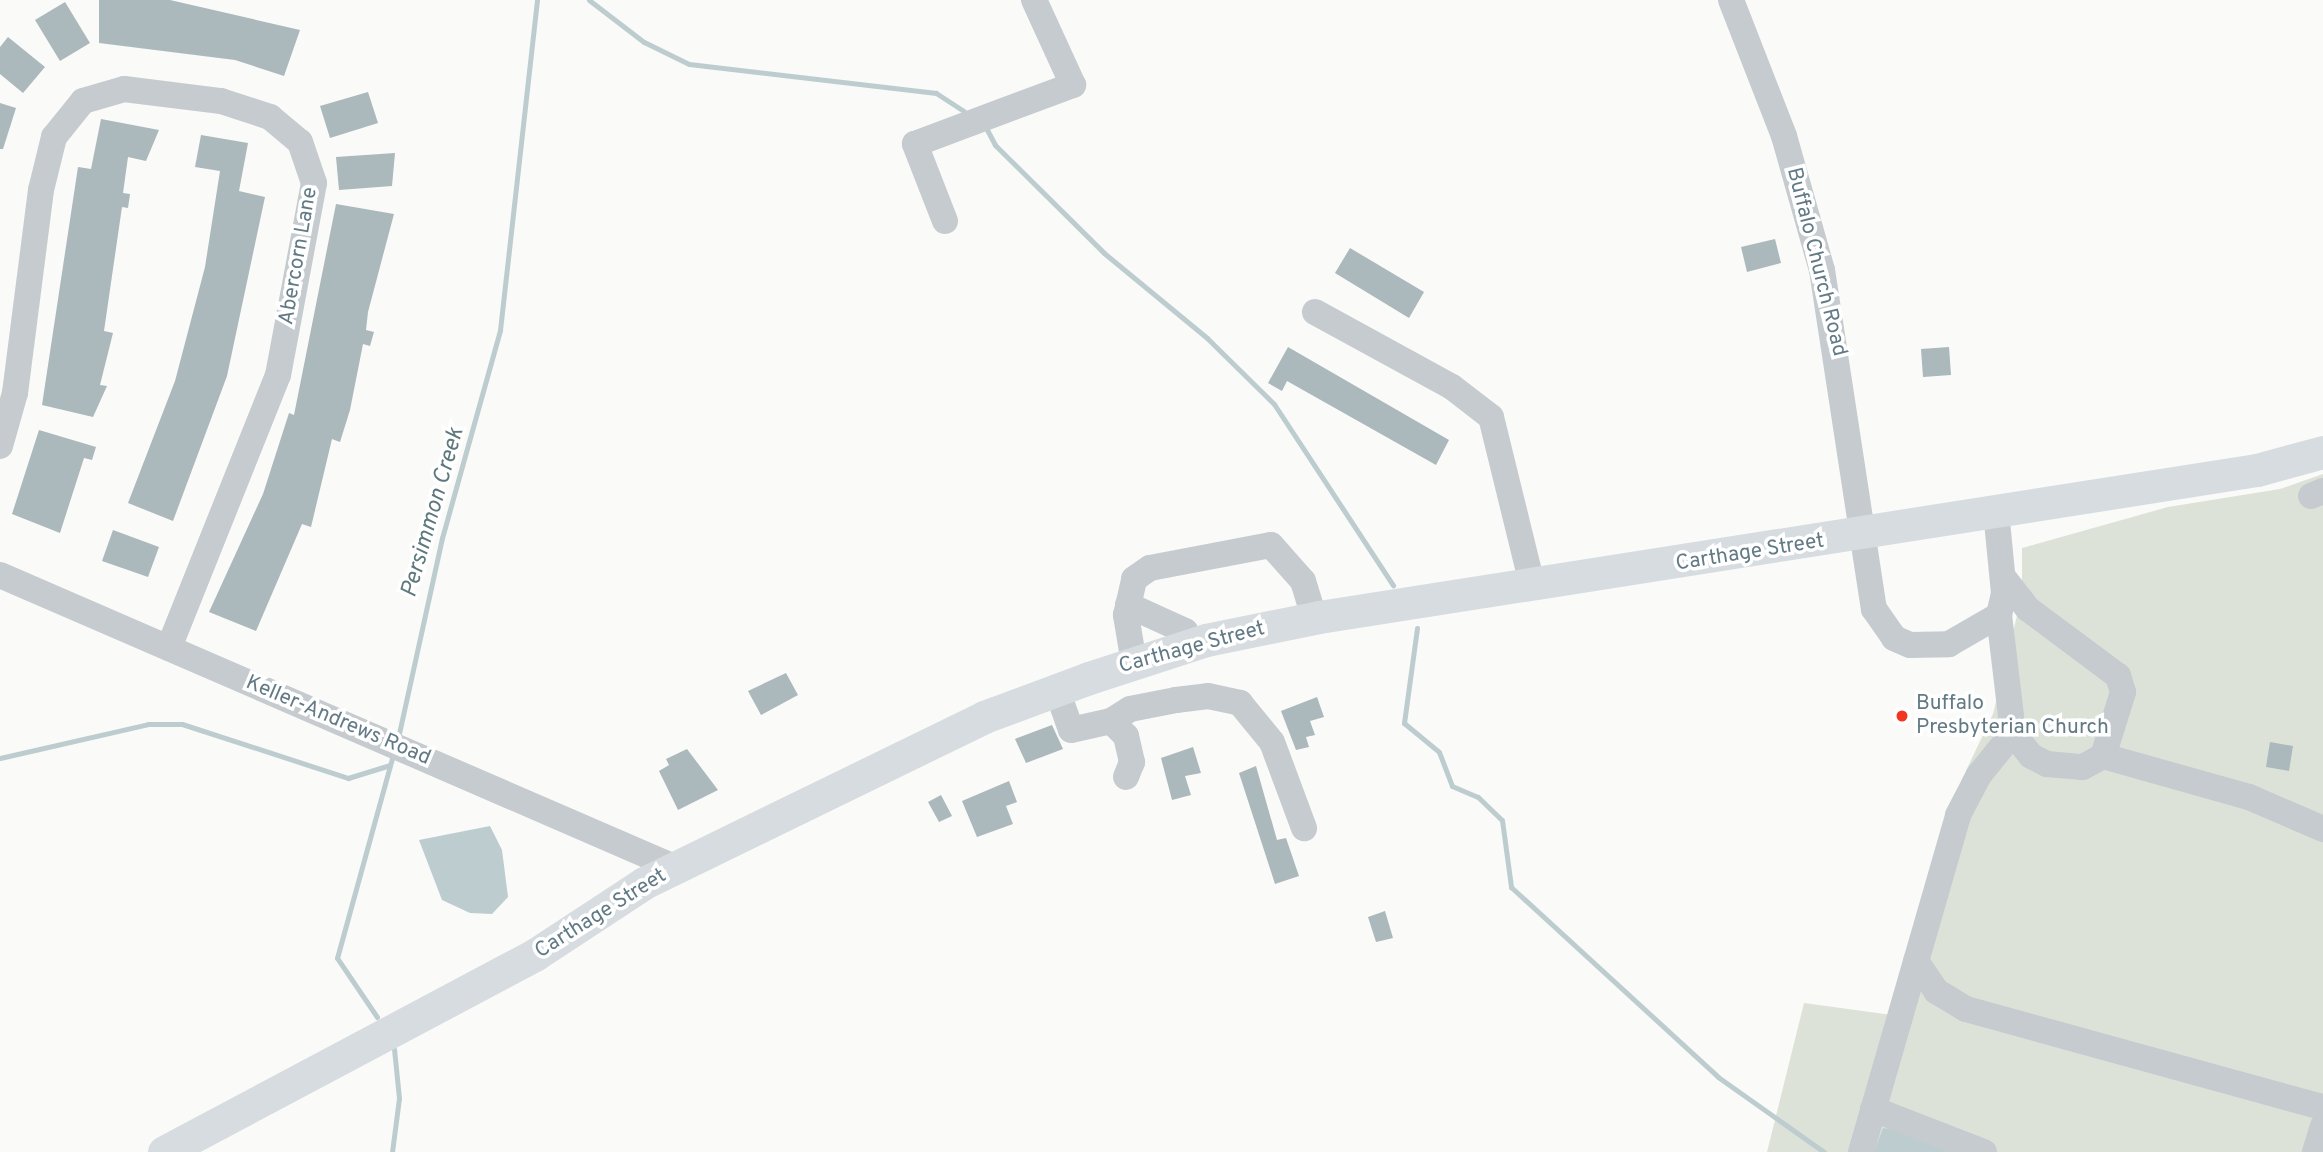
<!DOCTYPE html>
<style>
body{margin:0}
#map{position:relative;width:2323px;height:1152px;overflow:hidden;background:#fafaf8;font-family:Overpass,sans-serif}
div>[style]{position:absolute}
.green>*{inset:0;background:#dde2d8}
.water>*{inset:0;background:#bdcccf}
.stream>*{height:5px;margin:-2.5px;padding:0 2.5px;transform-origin:2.5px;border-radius:2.5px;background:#bdcccf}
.building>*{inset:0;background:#abb8bc}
.minor>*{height:26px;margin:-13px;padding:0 13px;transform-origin:13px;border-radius:13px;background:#c5cbce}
.major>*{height:33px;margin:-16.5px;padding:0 16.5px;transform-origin:16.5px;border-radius:16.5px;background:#d6dcdf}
.dots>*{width:19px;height:19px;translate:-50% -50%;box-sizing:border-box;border:4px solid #fff;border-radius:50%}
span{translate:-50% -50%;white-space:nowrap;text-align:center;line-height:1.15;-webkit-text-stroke:7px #fff;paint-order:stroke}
.street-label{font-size:21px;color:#627a85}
.poi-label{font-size:21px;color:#627a85}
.left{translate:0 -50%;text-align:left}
.water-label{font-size:23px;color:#5e797e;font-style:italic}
</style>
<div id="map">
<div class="green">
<div style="clip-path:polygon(2323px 474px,2323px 1152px,1767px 1152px,1804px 1003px,1892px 1015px,1962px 779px,1993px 714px,2022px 595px,2022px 548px,2168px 507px,2280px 489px)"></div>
</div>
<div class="water">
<div style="clip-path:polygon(490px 826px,502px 850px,508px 897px,492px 914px,470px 913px,442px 900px,419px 840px)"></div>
<div style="clip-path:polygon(1883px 1128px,1897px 1130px,1953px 1152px,1874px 1152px)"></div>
</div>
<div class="stream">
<div style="left:589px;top:0;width:69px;rotate:37.4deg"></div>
<div style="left:644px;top:42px;width:50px;rotate:26.1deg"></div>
<div style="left:689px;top:64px;width:249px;rotate:6.7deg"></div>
<div style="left:936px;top:93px;width:33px;rotate:33deg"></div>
<div style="left:985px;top:126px;width:21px;rotate:62deg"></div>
<div style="left:995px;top:145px;width:153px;rotate:44.7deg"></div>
<div style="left:1104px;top:253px;width:134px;rotate:39.5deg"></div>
<div style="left:1207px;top:338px;width:94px;rotate:44.6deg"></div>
<div style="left:1274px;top:404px;width:217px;rotate:56.7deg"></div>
<div style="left:1417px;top:628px;width:96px;rotate:97.8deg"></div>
<div style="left:1404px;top:723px;width:45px;rotate:39.6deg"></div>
<div style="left:1439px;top:752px;width:36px;rotate:69deg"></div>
<div style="left:1452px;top:786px;width:28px;rotate:23deg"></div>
<div style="left:1478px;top:797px;width:33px;rotate:44deg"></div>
<div style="left:1502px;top:820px;width:68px;rotate:82.3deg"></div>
<div style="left:1511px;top:887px;width:281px;rotate:42.5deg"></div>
<div style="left:1718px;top:1077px;width:130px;rotate:35.3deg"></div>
<div style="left:398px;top:738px;width:205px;rotate:-77.6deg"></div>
<div style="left:442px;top:538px;width:216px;rotate:-74.4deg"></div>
<div style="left:500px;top:330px;width:332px;rotate:-83.6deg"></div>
<div style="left:0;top:758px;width:152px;rotate:-12.9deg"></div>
<div style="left:148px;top:724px;width:34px"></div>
<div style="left:182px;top:724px;width:175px;rotate:18deg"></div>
<div style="left:348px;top:778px;width:44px;rotate:-17.2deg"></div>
<div style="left:377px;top:1017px;width:71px;rotate:-124.1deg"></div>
<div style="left:337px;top:958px;width:212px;rotate:-74.6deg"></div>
<div style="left:392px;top:1152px;width:54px;rotate:-82.6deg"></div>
<div style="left:399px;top:1098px;width:49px;rotate:-95.8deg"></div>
</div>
<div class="building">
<div style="clip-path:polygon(99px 0,170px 0,300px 30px,284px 76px,235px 60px,99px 43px)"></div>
<div style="clip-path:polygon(65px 2px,90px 43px,60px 61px,35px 20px)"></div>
<div style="clip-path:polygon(8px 37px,45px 67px,23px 93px,0 74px,0 47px)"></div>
<div style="clip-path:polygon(368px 92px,378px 123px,330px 138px,320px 106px)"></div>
<div style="clip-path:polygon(0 103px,16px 108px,3px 149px,0 149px)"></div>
<div style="clip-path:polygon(101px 119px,159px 130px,146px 161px,128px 157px,123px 193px,130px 194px,128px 208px,122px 207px,104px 331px,113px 333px,100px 385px,107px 386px,93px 417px,42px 405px,78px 167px,91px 169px)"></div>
<div style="clip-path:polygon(201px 135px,248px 143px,239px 191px,265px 197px,227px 376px,173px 521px,128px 503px,175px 381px,205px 267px,220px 171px,195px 167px)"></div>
<div style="clip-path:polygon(395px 153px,392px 186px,339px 190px,336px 157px)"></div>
<div style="clip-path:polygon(336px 204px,394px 214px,368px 312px,366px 330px,374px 332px,370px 346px,363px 344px,350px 410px,340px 442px,332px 439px,311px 527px,302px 524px,256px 631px,209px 612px,263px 494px,289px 413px,294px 415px)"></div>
<div style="clip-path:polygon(1775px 239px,1781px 263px,1747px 272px,1741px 247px)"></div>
<div style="clip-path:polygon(1350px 248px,1424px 292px,1409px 318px,1335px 273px)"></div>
<div style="clip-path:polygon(1288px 347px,1449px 440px,1436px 465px,1287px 381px,1282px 391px,1268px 383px)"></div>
<div style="clip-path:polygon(1949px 347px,1951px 375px,1923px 377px,1921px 349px)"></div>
<div style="clip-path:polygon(39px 430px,96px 447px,92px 460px,84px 458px,60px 533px,12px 514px)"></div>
<div style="clip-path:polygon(113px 530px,159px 547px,148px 577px,102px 561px)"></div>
<div style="clip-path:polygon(786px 673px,798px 695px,761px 715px,748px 691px)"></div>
<div style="clip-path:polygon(1317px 697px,1324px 717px,1310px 721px,1315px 735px,1306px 737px,1309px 747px,1296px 750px,1281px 711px)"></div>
<div style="clip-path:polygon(1052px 725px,1063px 749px,1026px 763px,1015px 739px)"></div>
<div style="clip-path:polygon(2270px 742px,2293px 746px,2289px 771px,2266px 767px)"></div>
<div style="clip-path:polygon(1193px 747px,1201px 773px,1185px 776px,1191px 795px,1172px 800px,1161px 758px)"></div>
<div style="clip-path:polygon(687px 749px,718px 790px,678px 810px,659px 771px,669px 765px,666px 759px)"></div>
<div style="clip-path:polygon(1256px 766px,1277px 840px,1286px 838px,1299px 876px,1275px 884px,1239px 773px)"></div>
<div style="clip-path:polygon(1009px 781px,1017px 802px,1006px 806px,1013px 824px,977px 837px,962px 801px)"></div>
<div style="clip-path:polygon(941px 795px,952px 816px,939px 822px,928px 802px)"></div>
<div style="clip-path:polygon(1385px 911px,1393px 938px,1376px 942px,1368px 917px)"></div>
</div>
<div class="minor">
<div style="left:1731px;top:0;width:146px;rotate:68.7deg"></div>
<div style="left:1784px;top:136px;width:139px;rotate:74.2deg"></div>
<div style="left:1822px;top:270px;width:343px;rotate:81.3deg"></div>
<div style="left:1874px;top:609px;width:35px;rotate:55deg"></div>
<div style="left:1894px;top:638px;width:17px;rotate:24deg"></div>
<div style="left:1910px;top:645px;width:39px;rotate:-1deg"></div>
<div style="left:1949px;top:644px;width:58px;rotate:-30.1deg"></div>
<div style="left:1999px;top:615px;width:23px;rotate:-77deg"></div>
<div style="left:2004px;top:593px;width:81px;rotate:-95.6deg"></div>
<div style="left:945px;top:221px;width:83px;rotate:-111.3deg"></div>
<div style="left:915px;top:144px;width:169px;rotate:-20.5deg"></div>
<div style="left:1073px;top:85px;width:94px;rotate:-114.6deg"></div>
<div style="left:1315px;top:312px;width:156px;rotate:28.7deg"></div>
<div style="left:1452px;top:387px;width:49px;rotate:37.6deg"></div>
<div style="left:1491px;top:417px;width:172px;rotate:76.2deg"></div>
<div style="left:0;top:446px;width:55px;rotate:-74.2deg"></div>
<div style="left:15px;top:393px;width:205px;rotate:-82.7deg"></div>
<div style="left:41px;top:190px;width:55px;rotate:-76.2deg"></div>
<div style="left:54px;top:137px;width:46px;rotate:-51.1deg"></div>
<div style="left:83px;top:101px;width:43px;rotate:-16.3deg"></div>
<div style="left:124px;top:89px;width:98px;rotate:7.1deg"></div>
<div style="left:221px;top:101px;width:52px;rotate:18.1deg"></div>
<div style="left:270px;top:117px;width:39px;rotate:40deg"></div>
<div style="left:300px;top:142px;width:43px;rotate:71.1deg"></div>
<div style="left:314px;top:183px;width:195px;rotate:100.6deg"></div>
<div style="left:278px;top:375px;width:294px;rotate:111.8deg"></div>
<div style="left:2311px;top:496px;width:13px;rotate:-23deg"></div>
<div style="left:0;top:575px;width:737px;rotate:23.43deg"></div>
<div style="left:1128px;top:605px;width:63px;rotate:24.5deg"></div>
<div style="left:1185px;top:631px;width:16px;rotate:63deg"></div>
<div style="left:1999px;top:615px;width:119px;rotate:83.2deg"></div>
<div style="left:2013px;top:733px;width:29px;rotate:52deg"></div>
<div style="left:2031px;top:756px;width:18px;rotate:27deg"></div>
<div style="left:2047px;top:764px;width:36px;rotate:5deg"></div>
<div style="left:2083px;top:767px;width:23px;rotate:-29deg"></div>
<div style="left:2103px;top:756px;width:67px;rotate:-72.6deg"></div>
<div style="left:2123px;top:692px;width:17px;rotate:-107deg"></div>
<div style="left:2118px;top:676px;width:112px;rotate:-143.3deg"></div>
<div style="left:2028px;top:609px;width:39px;rotate:-128deg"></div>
<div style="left:1134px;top:663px;width:49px;rotate:-99.5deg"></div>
<div style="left:1126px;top:615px;width:37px;rotate:-77deg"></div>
<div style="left:1134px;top:579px;width:19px;rotate:-35deg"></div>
<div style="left:1150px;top:568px;width:123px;rotate:-10.8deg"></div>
<div style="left:1271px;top:545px;width:48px;rotate:48.4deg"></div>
<div style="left:1303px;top:581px;width:39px;rotate:73deg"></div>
<div style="left:1057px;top:690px;width:42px;rotate:70.7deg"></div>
<div style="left:1071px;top:730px;width:41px;rotate:-12.7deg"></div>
<div style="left:1111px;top:721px;width:21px;rotate:45deg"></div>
<div style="left:1126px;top:736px;width:27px;rotate:77deg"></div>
<div style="left:1132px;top:762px;width:16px;rotate:112deg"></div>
<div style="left:1111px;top:721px;width:22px;rotate:-32deg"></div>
<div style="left:1130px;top:709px;width:47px;rotate:-11.1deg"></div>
<div style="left:1176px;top:700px;width:32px;rotate:-7deg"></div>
<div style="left:1208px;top:696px;width:33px;rotate:12deg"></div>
<div style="left:1240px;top:703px;width:50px;rotate:50.6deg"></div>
<div style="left:1272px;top:742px;width:92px;rotate:69.6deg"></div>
<div style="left:2103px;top:756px;width:152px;rotate:15.7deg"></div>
<div style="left:2249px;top:797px;width:81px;rotate:23.4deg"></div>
<div style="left:1916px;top:961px;width:36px;rotate:56deg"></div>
<div style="left:1936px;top:991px;width:35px;rotate:31deg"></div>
<div style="left:1966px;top:1009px;width:370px;rotate:15.4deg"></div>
<div style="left:1873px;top:1109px;width:119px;rotate:21.2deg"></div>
<div style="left:1861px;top:1152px;width:351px;rotate:-73.9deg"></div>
<div style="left:1958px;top:815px;width:45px;rotate:-62.3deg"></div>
<div style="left:1979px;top:775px;width:54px;rotate:-51deg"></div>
<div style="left:2315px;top:1152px;width:27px;rotate:-73deg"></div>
</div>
<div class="major">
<div style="left:164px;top:1152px;width:421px;rotate:-28deg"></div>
<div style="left:536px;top:954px;width:129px;rotate:-33.3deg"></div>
<div style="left:644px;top:883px;width:378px;rotate:-26deg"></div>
<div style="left:984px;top:717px;width:112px;rotate:-20.4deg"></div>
<div style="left:1089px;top:678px;width:123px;rotate:-18deg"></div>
<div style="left:1206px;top:640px;width:115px;rotate:-11.5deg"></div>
<div style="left:1319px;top:617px;width:949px;rotate:-8.91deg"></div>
<div style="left:2257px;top:470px;width:68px;rotate:-15.3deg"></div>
</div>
<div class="dots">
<div style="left:1902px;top:716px;background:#f23620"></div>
</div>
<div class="street-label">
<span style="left:299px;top:256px;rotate:-80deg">Abercorn Lane</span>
<span style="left:1816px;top:262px;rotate:76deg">Buffalo Church Road</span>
<span style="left:1750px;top:553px;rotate:-9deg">Carthage Street</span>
<span style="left:1192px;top:648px;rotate:-15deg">Carthage Street</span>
<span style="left:338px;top:721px;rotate:23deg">Keller-Andrews Road</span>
<span style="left:601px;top:914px;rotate:-32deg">Carthage Street</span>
</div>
<div class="poi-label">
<span class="left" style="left:1916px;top:716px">Buffalo<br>Presbyterian Church</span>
</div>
<div class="water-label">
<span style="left:434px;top:513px;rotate:-74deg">Persimmon Creek</span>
</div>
</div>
